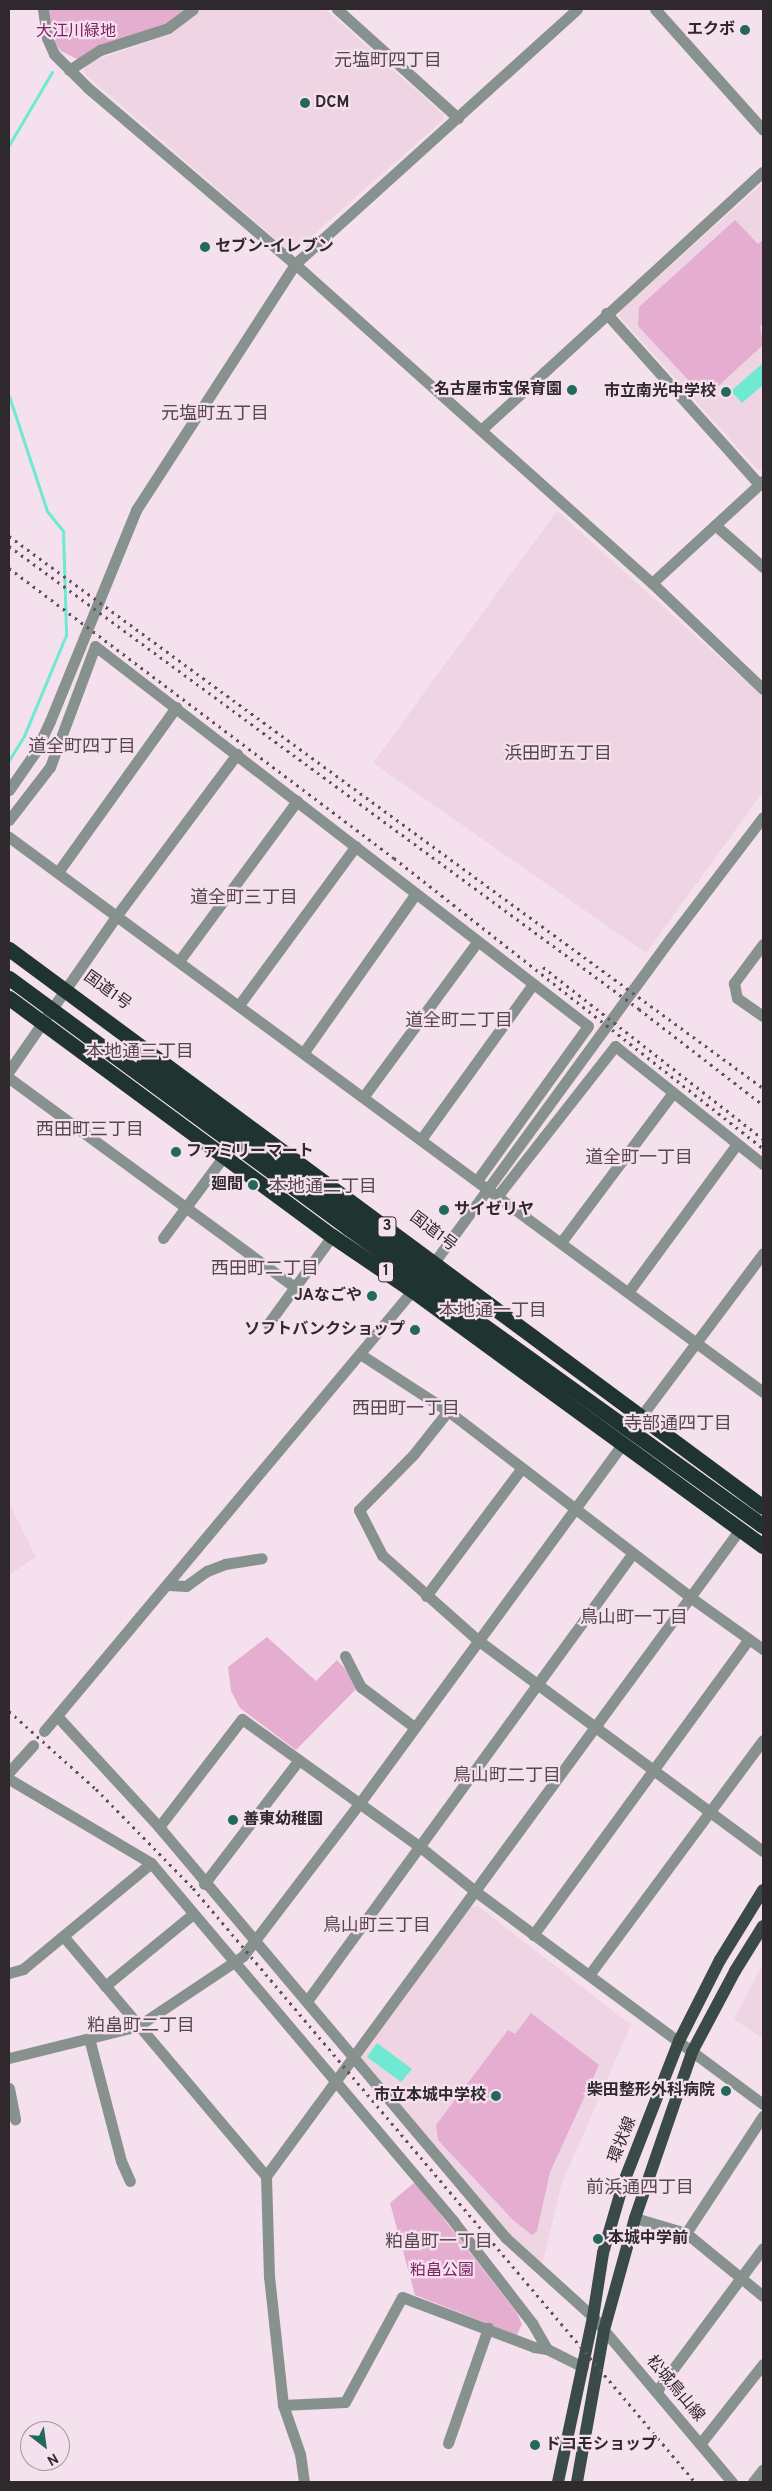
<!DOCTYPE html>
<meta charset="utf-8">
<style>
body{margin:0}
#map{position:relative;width:772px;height:2491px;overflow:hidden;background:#f5e1ed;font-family:Overpass,"Noto Sans JP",sans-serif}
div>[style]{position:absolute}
.built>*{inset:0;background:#efd4e4}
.green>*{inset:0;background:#e5add0}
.water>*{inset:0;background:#6ee9d2}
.stream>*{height:3px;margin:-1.5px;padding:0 1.5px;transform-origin:1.5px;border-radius:1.5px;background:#6ee9d2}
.minor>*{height:11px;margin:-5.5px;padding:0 5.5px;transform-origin:5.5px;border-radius:5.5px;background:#87918e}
.major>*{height:12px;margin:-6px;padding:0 6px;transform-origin:6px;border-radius:6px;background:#3a4b47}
.highway>*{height:15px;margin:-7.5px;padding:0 7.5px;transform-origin:7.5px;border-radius:7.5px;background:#1f332f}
.rail>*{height:3px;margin-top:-1.5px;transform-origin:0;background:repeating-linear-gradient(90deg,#5f545a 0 2.5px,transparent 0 7.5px)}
.dots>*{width:14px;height:14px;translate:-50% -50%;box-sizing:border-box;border:2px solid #f5e1ed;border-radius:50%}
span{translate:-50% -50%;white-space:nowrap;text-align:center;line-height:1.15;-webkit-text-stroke:4.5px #f5e1ed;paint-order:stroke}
.shield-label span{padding:1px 4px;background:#f5e1ed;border:1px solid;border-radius:4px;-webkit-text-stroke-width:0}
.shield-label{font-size:15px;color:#2f282c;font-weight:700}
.poi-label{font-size:16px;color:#2f282c;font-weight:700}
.right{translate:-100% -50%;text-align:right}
.left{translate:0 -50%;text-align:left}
.park-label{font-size:16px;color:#7c2164}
.street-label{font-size:16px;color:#2f282c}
.neighbourhood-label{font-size:18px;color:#574751}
.frame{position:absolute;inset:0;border:10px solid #2f282c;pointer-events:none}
.north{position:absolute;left:20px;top:2421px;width:50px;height:50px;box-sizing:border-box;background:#f5e1ed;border:1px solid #a697a0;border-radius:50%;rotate:150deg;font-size:14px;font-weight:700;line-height:20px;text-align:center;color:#2f282c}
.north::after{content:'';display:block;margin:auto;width:18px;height:22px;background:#22685c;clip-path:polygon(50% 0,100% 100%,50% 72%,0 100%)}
</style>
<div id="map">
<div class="built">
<div style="clip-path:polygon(201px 9px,325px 9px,444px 115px,443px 120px,298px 248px,286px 248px,85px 74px,84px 69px,91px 62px,171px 34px)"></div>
<div style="clip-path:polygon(763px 183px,763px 469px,762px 470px,757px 469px,619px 316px,620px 311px)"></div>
<div style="clip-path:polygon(557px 511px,763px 697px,763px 792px,646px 953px,373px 763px)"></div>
<div style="clip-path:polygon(9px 1503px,36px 1557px,9px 1575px)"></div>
<div style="clip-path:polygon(478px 1906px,631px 2025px,562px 2183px,542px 2265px,504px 2229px,362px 2060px,362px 2054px,470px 1907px)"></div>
<div style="clip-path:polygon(763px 1964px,763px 2039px,734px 2019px)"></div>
</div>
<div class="green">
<div style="clip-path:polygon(49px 9px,185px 9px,167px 23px,77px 59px,61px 51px,53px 40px)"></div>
<div style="clip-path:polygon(735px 220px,758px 244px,763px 240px,763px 323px,760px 326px,763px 345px,705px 398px,638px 326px,639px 307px)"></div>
<div style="clip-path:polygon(267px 1637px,316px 1681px,337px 1660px,360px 1685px,296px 1750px,240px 1708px,231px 1691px,228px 1667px)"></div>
<div style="clip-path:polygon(531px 2013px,599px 2065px,550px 2172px,537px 2231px,532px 2235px,513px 2220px,438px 2140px,436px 2125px,508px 2030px,515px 2034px)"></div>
<div style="clip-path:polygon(415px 2182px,517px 2313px,522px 2324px,517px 2335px,415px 2295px,390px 2203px)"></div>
</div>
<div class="water">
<div style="clip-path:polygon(763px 363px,763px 385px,742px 403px,731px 391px)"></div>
<div style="clip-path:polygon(377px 2043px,412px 2069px,401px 2082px,367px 2057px)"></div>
</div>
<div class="stream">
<div style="left:9px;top:145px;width:85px;rotate:-59.5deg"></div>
<div style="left:9px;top:396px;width:121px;rotate:71.7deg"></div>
<div style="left:47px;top:511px;width:26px;rotate:51deg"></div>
<div style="left:63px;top:531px;width:104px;rotate:88.3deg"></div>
<div style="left:66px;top:635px;width:109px;rotate:112.6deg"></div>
<div style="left:24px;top:736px;width:28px;rotate:122deg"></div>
</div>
<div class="minor">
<div style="left:43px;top:9px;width:29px;rotate:82deg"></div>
<div style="left:47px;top:38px;width:17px;rotate:66deg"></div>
<div style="left:54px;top:54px;width:48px;rotate:45deg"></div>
<div style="left:88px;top:88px;width:272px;rotate:40.4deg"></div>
<div style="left:295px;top:264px;width:479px;rotate:41.8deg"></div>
<div style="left:652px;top:583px;width:153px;rotate:43.7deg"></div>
<div style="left:337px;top:9px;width:163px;rotate:42deg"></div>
<div style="left:655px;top:9px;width:162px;rotate:48.2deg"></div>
<div style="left:69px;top:70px;width:37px;rotate:-33deg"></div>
<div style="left:100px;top:50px;width:71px;rotate:-17.9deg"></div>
<div style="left:168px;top:28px;width:31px;rotate:-37deg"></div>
<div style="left:606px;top:313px;width:229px;rotate:48.2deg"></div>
<div style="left:481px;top:430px;width:382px;rotate:-42.5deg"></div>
<div style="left:715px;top:525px;width:64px;rotate:41.2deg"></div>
<div style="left:652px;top:583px;width:151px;rotate:-42.6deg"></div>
<div style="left:9px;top:790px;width:47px;rotate:-55.3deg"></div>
<div style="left:36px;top:751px;width:33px;rotate:-65deg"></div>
<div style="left:50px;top:721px;width:228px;rotate:-67.8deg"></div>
<div style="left:136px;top:510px;width:293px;rotate:-57.1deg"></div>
<div style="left:295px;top:264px;width:380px;rotate:-42.1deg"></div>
<div style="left:9px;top:820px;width:67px;rotate:-52.3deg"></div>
<div style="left:50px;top:767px;width:129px;rotate:-69.6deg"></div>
<div style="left:95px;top:646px;width:622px;rotate:37.62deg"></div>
<div style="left:588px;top:1026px;width:188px;rotate:125.7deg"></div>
<div style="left:9px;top:837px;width:936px;rotate:36.36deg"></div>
<div style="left:58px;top:872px;width:203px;rotate:-54.4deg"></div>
<div style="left:763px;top:944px;width:49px;rotate:126.6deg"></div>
<div style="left:734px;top:983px;width:15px;rotate:79deg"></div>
<div style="left:737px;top:998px;width:32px;rotate:35deg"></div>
<div style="left:179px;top:961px;width:199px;rotate:-53.6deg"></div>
<div style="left:239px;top:1005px;width:197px;rotate:-53.7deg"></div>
<div style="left:304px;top:1052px;width:194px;rotate:-54.8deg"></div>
<div style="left:9px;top:1071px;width:190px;rotate:-55.3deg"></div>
<div style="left:117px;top:915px;width:201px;rotate:-53.3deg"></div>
<div style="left:9px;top:1078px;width:354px;rotate:36.2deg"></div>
<div style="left:295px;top:1287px;width:63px;rotate:-54deg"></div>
<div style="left:364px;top:1096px;width:192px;rotate:-53.7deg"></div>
<div style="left:422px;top:1138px;width:190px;rotate:-54.2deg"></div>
<div style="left:499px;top:1194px;width:188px;rotate:-51.9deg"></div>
<div style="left:615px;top:1046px;width:189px;rotate:38.6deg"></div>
<div style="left:163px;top:1238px;width:102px;rotate:-53.4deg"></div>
<div style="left:562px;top:1241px;width:184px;rotate:-53.2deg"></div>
<div style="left:430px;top:1268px;width:407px;rotate:-53.9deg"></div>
<div style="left:670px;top:939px;width:153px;rotate:-52.7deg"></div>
<div style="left:629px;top:1291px;width:182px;rotate:-53.7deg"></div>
<div style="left:268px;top:1324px;width:46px;rotate:-53.9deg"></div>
<div style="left:360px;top:1354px;width:105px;rotate:32.9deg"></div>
<div style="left:448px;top:1411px;width:305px;rotate:37.5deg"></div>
<div style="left:690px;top:1597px;width:90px;rotate:35.5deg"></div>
<div style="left:448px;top:1411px;width:56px;rotate:128.5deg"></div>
<div style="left:413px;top:1455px;width:77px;rotate:134.5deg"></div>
<div style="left:359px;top:1510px;width:51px;rotate:62.9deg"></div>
<div style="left:382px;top:1555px;width:130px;rotate:41.6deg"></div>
<div style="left:479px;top:1641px;width:353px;rotate:36.5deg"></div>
<div style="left:645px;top:1411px;width:197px;rotate:-53.2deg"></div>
<div style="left:168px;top:1585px;width:18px;rotate:3deg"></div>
<div style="left:186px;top:1586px;width:26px;rotate:-36deg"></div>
<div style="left:207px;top:1571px;width:19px;rotate:-21deg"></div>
<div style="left:225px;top:1564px;width:37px;rotate:-9deg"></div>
<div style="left:426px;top:1596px;width:159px;rotate:-53.2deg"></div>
<div style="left:345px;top:1656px;width:35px;rotate:63deg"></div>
<div style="left:361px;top:1687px;width:66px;rotate:37deg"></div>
<div style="left:57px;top:1716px;width:151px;rotate:47.4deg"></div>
<div style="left:159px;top:1827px;width:538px;rotate:49.83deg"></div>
<div style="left:506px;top:2238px;width:118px;rotate:42.2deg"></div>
<div style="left:593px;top:2317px;width:216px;rotate:49.9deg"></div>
<div style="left:44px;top:1731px;width:581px;rotate:-50.09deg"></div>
<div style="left:9px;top:1772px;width:36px;rotate:-48deg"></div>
<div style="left:9px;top:1779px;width:165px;rotate:30.6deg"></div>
<div style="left:151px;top:1863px;width:470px;rotate:49.8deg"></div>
<div style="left:454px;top:2222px;width:128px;rotate:52.3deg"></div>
<div style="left:532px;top:2323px;width:30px;rotate:60deg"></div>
<div style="left:159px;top:1827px;width:136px;rotate:-52.5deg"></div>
<div style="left:242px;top:1719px;width:218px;rotate:35.7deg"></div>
<div style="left:419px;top:1846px;width:72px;rotate:38.8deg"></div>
<div style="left:475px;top:1891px;width:358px;rotate:36.5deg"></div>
<div style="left:204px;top:1884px;width:155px;rotate:-52.6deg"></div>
<div style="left:533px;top:1935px;width:366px;rotate:-53.9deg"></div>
<div style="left:64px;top:1937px;width:313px;rotate:49.8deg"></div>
<div style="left:9px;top:1973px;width:15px;rotate:-16deg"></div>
<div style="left:23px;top:1969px;width:166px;rotate:-39.6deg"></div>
<div style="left:589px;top:1975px;width:292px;rotate:-53.5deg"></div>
<div style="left:105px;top:1986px;width:114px;rotate:-39.3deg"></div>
<div style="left:307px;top:2001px;width:554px;rotate:-53.96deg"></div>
<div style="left:89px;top:2038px;width:127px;rotate:75.4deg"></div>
<div style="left:121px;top:2161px;width:22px;rotate:66deg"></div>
<div style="left:9px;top:2058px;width:133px;rotate:-13.9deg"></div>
<div style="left:138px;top:2026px;width:126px;rotate:-33.7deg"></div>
<div style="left:243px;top:1956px;width:191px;rotate:-52.7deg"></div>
<div style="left:359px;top:1804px;width:447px;rotate:-53.8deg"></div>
<div style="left:9px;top:2088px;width:32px;rotate:79deg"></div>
<div style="left:635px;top:2218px;width:53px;rotate:16.4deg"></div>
<div style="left:686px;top:2233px;width:99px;rotate:39.3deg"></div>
<div style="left:686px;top:2233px;width:140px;rotate:-56.7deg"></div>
<div style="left:656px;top:2392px;width:179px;rotate:-53.4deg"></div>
<div style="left:283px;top:2405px;width:62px;rotate:-2.8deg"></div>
<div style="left:345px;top:2402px;width:119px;rotate:-61.5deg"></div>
<div style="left:402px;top:2297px;width:141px;rotate:20.7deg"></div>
<div style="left:534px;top:2347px;width:13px;rotate:9deg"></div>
<div style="left:547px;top:2349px;width:40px;rotate:26.6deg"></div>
<div style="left:448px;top:2443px;width:122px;rotate:-70.8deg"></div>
<div style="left:700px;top:2444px;width:102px;rotate:-51.8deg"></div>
<div style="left:304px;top:2482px;width:28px;rotate:-98deg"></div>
<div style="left:300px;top:2454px;width:52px;rotate:-109.1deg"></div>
<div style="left:283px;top:2405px;width:129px;rotate:-96.2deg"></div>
<div style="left:269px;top:2277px;width:101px;rotate:-91.7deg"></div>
<div style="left:266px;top:2176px;width:802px;rotate:-53.77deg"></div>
<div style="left:753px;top:2482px;width:16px;rotate:-52deg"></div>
</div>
<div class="major">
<div style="left:558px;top:2482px;width:169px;rotate:-78deg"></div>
<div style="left:593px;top:2317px;width:65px;rotate:-81.1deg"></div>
<div style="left:603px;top:2253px;width:72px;rotate:-73.8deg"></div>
<div style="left:623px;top:2184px;width:154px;rotate:-68.6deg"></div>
<div style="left:679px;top:2041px;width:91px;rotate:-63.2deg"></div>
<div style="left:720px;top:1960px;width:82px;rotate:-58.4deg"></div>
<div style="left:577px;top:2482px;width:154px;rotate:-79.9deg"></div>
<div style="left:604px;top:2330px;width:116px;rotate:-74.5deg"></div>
<div style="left:635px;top:2218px;width:176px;rotate:-71deg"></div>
<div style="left:692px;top:2052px;width:92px;rotate:-62deg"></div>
<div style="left:735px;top:1971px;width:53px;rotate:-58.1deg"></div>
</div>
<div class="highway">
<div style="left:9px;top:949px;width:938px;rotate:36.5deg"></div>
<div style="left:9px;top:978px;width:421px;rotate:36.4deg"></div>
<div style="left:348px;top:1228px;width:511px;rotate:35.68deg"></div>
<div style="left:9px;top:998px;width:401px;rotate:36.4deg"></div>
<div style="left:332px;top:1236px;width:98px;rotate:34.2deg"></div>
<div style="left:413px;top:1291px;width:433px;rotate:36.1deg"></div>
<div style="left:143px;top:1064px;width:407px;rotate:36.1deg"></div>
</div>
<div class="rail">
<div style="left:9px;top:536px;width:934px;rotate:36.21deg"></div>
<div style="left:9px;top:546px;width:782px;rotate:36.31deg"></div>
<div style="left:639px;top:1009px;width:157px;rotate:37.7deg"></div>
<div style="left:9px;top:568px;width:482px;rotate:37deg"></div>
<div style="left:394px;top:858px;width:469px;rotate:38.2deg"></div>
<div style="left:543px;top:967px;width:279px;rotate:38deg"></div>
<div style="left:9px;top:1711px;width:117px;rotate:41.9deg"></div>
<div style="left:96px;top:1789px;width:139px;rotate:45.6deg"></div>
<div style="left:193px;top:1888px;width:778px;rotate:49.8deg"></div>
</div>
<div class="dots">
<div style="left:745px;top:30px;background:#22685c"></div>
<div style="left:305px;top:103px;background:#22685c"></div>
<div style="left:205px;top:247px;background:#22685c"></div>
<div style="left:572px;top:390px;background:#22685c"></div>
<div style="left:726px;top:392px;background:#22685c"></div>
<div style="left:176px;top:1152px;background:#22685c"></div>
<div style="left:253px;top:1185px;background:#22685c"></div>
<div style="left:444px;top:1210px;background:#22685c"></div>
<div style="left:372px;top:1296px;background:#22685c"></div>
<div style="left:415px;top:1330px;background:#22685c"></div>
<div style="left:233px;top:1820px;background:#22685c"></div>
<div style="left:726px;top:2091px;background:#22685c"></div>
<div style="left:496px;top:2096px;background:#22685c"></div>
<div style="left:598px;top:2239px;background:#22685c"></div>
<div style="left:535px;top:2445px;background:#22685c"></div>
</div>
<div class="shield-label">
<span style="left:387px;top:1227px">3</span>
<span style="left:386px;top:1272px">1</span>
</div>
<div class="poi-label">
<span class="right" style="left:735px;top:30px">エクボ</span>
<span class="left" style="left:315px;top:103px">DCM</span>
<span class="left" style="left:215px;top:247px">セブン-イレブン</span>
<span class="right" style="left:562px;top:390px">名古屋市宝保育園</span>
<span class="right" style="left:716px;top:392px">市立南光中学校</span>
<span class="left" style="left:186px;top:1152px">ファミリーマート</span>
<span class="right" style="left:243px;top:1185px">廻間</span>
<span class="left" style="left:454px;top:1210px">サイゼリヤ</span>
<span class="right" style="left:362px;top:1296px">JAなごや</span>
<span class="right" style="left:405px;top:1330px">ソフトバンクショップ</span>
<span class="left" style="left:243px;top:1820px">善東幼稚園</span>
<span class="right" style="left:715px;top:2091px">柴田整形外科病院</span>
<span class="right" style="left:486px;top:2096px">市立本城中学校</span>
<span class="left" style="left:608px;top:2239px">本城中学前</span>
<span class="left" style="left:545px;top:2445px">ドコモショップ</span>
</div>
<div class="park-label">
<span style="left:76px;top:32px">大江川緑地</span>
<span style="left:442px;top:2271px">粕畠公園</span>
</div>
<div class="street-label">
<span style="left:107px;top:991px;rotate:36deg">国道1号</span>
<span style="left:433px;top:1232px;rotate:37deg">国道1号</span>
<span style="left:623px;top:2140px;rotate:-68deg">環状線</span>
<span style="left:675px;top:2389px;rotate:50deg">松城鳥山線</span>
</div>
<div class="neighbourhood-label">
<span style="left:388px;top:62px">元塩町四丁目</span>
<span style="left:215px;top:415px">元塩町五丁目</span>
<span style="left:82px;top:748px">道全町四丁目</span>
<span style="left:558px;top:755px">浜田町五丁目</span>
<span style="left:244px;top:899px">道全町三丁目</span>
<span style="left:459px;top:1022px">道全町二丁目</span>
<span style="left:140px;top:1053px">本地通三丁目</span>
<span style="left:90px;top:1131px">西田町三丁目</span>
<span style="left:639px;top:1159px">道全町一丁目</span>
<span style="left:323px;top:1188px">本地通二丁目</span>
<span style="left:265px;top:1270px">西田町二丁目</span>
<span style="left:493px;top:1312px">本地通一丁目</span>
<span style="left:406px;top:1410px">西田町一丁目</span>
<span style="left:678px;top:1425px">寺部通四丁目</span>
<span style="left:634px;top:1619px">鳥山町一丁目</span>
<span style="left:507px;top:1777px">鳥山町二丁目</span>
<span style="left:377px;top:1927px">鳥山町三丁目</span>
<span style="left:141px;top:2027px">粕畠町二丁目</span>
<span style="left:640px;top:2189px">前浜通四丁目</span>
<span style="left:439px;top:2243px">粕畠町一丁目</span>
</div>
<div class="frame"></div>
<div class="north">N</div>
</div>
